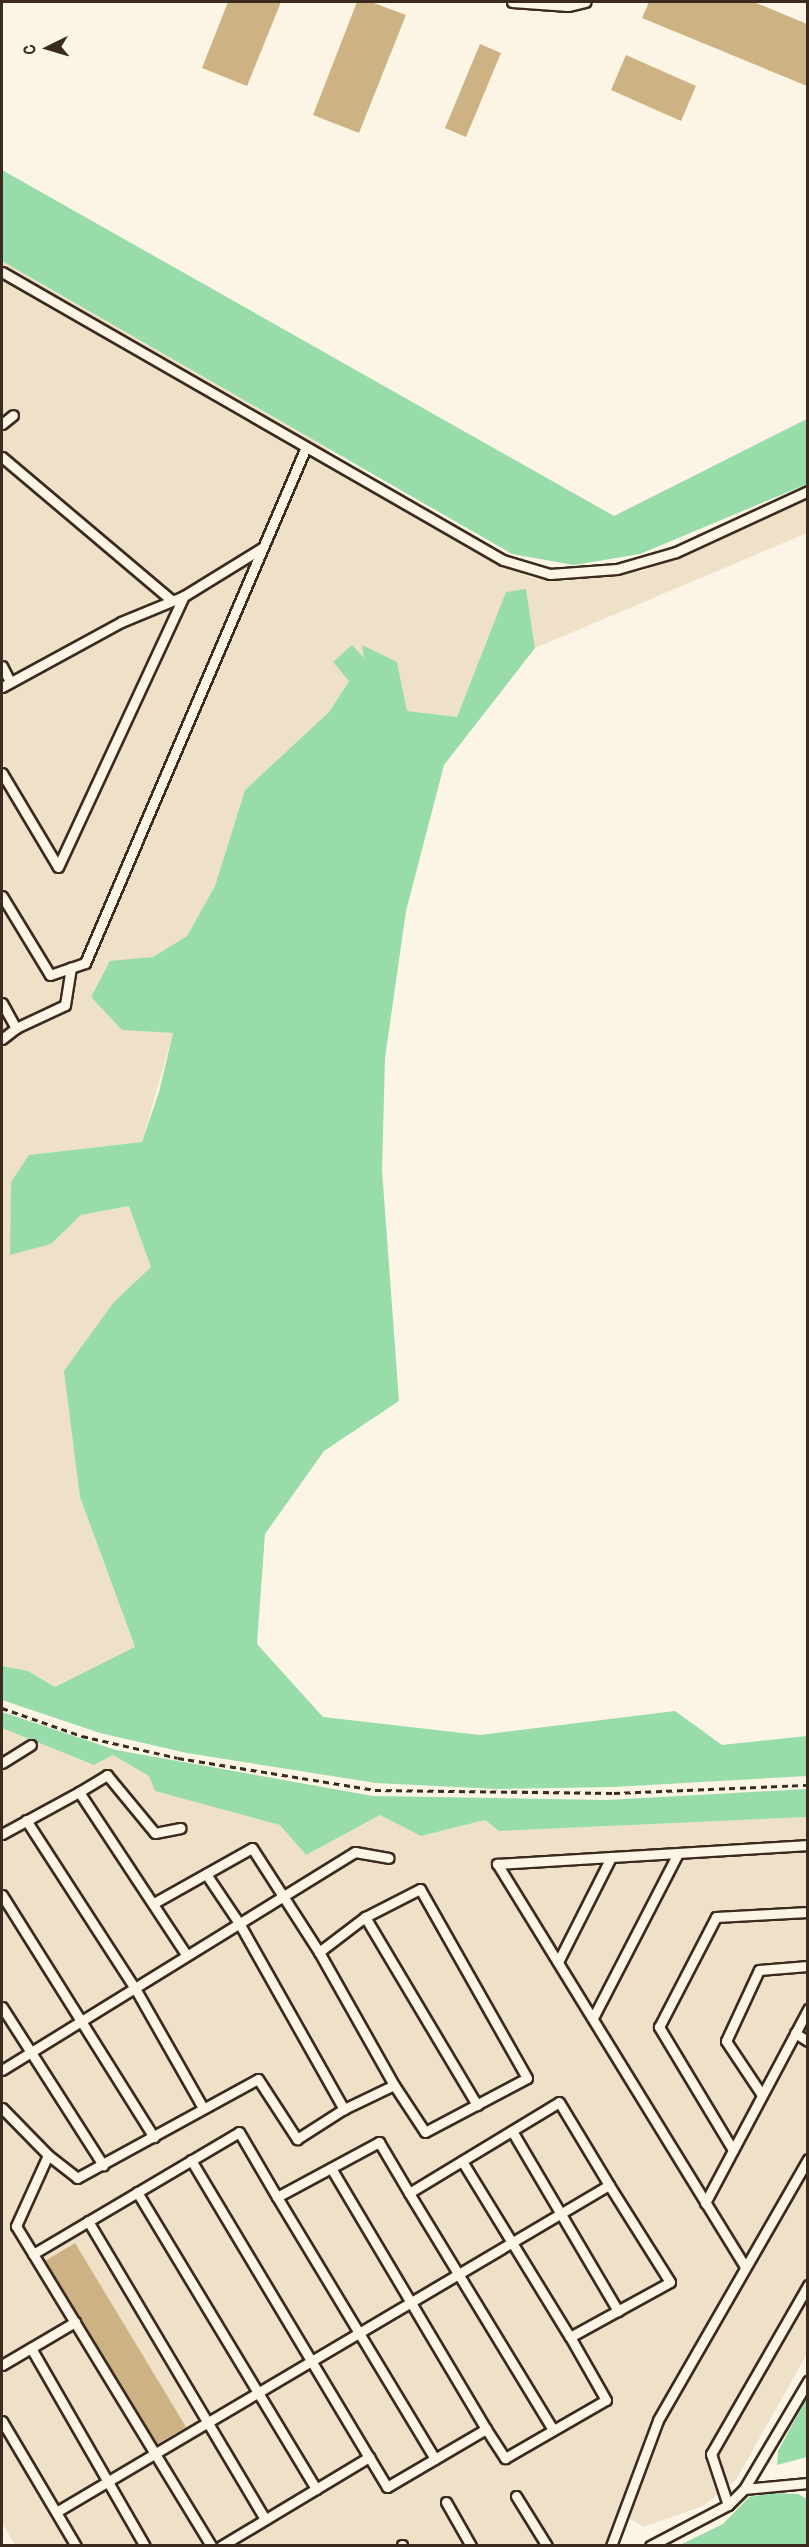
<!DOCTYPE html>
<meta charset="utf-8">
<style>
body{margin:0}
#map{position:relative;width:809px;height:2547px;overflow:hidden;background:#fcf5e5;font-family:Pangolin,sans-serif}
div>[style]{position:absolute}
.built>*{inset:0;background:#eee1c8}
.green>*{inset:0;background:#97dca9}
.building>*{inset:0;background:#cdb383}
.path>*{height:3px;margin-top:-1.5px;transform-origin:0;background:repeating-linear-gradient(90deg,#3b2a1e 0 6px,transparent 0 10.5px)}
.roads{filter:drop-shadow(2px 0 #3b2a1e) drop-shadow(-2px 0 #3b2a1e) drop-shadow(0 2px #3b2a1e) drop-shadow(0 -2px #3b2a1e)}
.service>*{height:9px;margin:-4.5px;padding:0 4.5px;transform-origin:4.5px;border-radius:4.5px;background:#fcf5e5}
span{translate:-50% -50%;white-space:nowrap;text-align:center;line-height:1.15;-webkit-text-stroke:6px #fcf5e5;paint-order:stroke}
.frame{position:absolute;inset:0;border:3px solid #3b2a1e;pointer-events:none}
.north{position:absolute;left:18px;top:18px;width:60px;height:60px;-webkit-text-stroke:4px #fcf5e5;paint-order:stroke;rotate:265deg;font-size:16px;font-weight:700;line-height:24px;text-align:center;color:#3b2a1e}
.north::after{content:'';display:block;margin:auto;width:21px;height:27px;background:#3b2a1e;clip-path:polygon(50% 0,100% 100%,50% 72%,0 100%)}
</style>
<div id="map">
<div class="built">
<div style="clip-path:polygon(2px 261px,330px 450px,325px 464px,502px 566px,531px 577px,565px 581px,643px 571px,808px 500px,807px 533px,535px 648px,526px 589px,506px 592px,457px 717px,407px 711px,397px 662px,362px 646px,365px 659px,352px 645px,349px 680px,329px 712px,245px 790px,215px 886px,187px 936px,153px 957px,110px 962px,91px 997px,122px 1030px,173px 1033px,142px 1142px,29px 1155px,51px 1244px,81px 1215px,130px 1206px,151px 1267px,114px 1302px,80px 1497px,135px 1648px,55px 1687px,28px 1671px,2px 1666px)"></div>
<div style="clip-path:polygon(2px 1728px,94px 1765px,113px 1755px,149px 1776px,156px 1791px,280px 1825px,306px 1855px,380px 1815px,421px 1836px,485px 1820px,499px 1831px,807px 1817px,807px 2354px,736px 2480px,703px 2506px,644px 2527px,625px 2516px,606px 2545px,15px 2545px,2px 2523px)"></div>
</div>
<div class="green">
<div style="clip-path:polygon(2px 170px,614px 516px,807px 419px,807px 484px,640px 554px,574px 565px,512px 554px,2px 261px)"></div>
<div style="clip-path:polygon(526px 589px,535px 648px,444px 765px,406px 911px,385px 1058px,382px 1170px,399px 1401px,324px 1451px,265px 1534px,257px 1644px,323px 1717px,480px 1735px,675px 1711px,722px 1745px,807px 1736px,807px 1776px,614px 1787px,496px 1789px,376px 1783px,187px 1753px,100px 1733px,2px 1700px,2px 1666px,28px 1671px,55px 1687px,135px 1647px,80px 1497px,64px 1371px,114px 1302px,151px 1267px,129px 1206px,81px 1215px,51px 1244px,10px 1255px,11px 1182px,29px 1155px,142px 1142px,159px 1092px,173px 1033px,122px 1030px,91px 997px,110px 961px,153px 957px,187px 936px,215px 886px,245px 790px,329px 712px,349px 681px,333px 662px,352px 645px,364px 658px,362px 645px,397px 662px,407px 711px,457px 717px,506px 592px)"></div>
<div style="clip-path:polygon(2px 1712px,116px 1750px,373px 1796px,607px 1800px,807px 1789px,807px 1817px,499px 1831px,485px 1820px,421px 1836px,380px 1815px,306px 1855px,280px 1825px,155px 1791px,149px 1776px,113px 1755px,94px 1765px,2px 1728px)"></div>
<div style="clip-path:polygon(807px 2398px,807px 2457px,777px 2465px,778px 2451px)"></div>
<div style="clip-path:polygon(772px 2493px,798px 2494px,807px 2499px,807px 2545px,680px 2545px,723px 2524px,749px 2497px)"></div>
</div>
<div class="building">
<div style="clip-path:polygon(228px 2px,281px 2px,247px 86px,202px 68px)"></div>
<div style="clip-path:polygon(357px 2px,371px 2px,406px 15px,359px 133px,313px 115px)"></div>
<div style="clip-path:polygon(649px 2px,754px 2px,807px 24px,807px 86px,642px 18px)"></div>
<div style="clip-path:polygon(480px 44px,501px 53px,466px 137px,445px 128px)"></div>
<div style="clip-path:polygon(626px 55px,696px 86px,681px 121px,611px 90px)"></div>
<div style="clip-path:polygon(75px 2243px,186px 2427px,157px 2444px,45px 2261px)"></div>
</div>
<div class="path">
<div style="left:2px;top:1708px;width:85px;rotate:19.3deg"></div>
<div style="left:82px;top:1736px;width:98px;rotate:12.9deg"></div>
<div style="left:178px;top:1758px;width:200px;rotate:9.2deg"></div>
<div style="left:375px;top:1790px;width:239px;rotate:0.7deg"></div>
<div style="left:614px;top:1793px;width:194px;rotate:-2.4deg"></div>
</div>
<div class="roads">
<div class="service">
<div style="left:512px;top:2px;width:56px;rotate:4.1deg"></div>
<div style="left:568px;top:6px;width:18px;rotate:-13deg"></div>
<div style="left:2px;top:272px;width:578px;rotate:29.89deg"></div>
<div style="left:503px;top:560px;width:49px;rotate:16.6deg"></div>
<div style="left:550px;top:574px;width:67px;rotate:-4.3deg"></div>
<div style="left:617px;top:569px;width:61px;rotate:-16.1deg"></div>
<div style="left:676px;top:552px;width:145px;rotate:-24.8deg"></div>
<div style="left:2px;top:424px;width:14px;rotate:-39deg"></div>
<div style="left:2px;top:457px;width:220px;rotate:40.2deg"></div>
<div style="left:2px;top:666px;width:18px;rotate:63deg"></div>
<div style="left:2px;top:687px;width:136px;rotate:-28.6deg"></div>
<div style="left:121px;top:622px;width:68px;rotate:-22.4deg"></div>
<div style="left:184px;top:596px;width:92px;rotate:-31.6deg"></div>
<div style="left:2px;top:773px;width:109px;rotate:59.2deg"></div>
<div style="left:58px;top:867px;width:299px;rotate:-65.1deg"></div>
<div style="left:2px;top:896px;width:92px;rotate:58.7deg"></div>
<div style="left:50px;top:975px;width:37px;rotate:-19deg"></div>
<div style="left:85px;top:963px;width:561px;rotate:-66.81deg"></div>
<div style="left:2px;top:1003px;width:29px;rotate:61deg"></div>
<div style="left:16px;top:1028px;width:54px;rotate:-25.1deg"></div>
<div style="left:65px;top:1005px;width:38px;rotate:-81deg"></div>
<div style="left:2px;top:1039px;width:18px;rotate:-38deg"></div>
<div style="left:2px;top:1763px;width:34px;rotate:-32deg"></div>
<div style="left:79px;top:1792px;width:33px;rotate:-31deg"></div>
<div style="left:107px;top:1775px;width:75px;rotate:50.4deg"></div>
<div style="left:155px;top:1833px;width:26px;rotate:-11deg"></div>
<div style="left:26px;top:1820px;width:202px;rotate:57.1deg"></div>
<div style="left:136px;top:1990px;width:136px;rotate:60.4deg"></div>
<div style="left:2px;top:1834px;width:88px;rotate:-28.6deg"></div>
<div style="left:79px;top:1792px;width:194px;rotate:56.6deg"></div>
<div style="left:206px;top:1874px;width:59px;rotate:56deg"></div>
<div style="left:239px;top:1923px;width:214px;rotate:60.6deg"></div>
<div style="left:2px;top:1895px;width:286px;rotate:57.9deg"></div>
<div style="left:154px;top:1903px;width:112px;rotate:-29.3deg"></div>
<div style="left:252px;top:1848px;width:124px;rotate:57.2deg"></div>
<div style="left:365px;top:1917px;width:219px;rotate:59.2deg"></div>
<div style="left:558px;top:1962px;width:118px;rotate:-63.2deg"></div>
<div style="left:2px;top:2007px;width:188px;rotate:57.4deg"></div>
<div style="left:594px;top:2016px;width:183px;rotate:-62.7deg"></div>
<div style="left:795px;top:2033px;width:15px;rotate:32deg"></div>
<div style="left:2px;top:2070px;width:415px;rotate:-31.7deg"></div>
<div style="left:355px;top:1852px;width:34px;rotate:10deg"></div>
<div style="left:762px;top:2095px;width:65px;rotate:-123.7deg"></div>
<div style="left:726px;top:2041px;width:78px;rotate:-65.1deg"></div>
<div style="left:759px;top:1970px;width:49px;rotate:-4.7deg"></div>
<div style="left:2px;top:2108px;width:66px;rotate:45.6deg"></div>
<div style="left:48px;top:2155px;width:78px;rotate:114.3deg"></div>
<div style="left:16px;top:2226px;width:375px;rotate:58.6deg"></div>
<div style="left:512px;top:2131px;width:209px;rotate:59.5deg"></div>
<div style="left:733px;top:2150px;width:144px;rotate:-121deg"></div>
<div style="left:659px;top:2027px;width:124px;rotate:-62.6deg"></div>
<div style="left:716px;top:1917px;width:92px;rotate:-3.1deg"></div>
<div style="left:48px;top:2155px;width:37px;rotate:38deg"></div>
<div style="left:77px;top:2178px;width:206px;rotate:-28.7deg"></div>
<div style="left:258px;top:2079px;width:72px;rotate:57deg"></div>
<div style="left:297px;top:2139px;width:56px;rotate:-32.6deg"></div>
<div style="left:344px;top:2109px;width:55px;rotate:-25.6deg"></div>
<div style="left:394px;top:2085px;width:56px;rotate:56.6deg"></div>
<div style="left:425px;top:2132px;width:115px;rotate:-27.9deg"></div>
<div style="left:527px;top:2078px;width:217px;rotate:-119.5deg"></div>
<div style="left:420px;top:1889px;width:62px;rotate:153deg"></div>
<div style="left:365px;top:1917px;width:58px;rotate:142.7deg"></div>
<div style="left:319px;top:1952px;width:153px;rotate:60.6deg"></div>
<div style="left:191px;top:2160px;width:346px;rotate:59.1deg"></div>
<div style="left:462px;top:2161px;width:206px;rotate:58.5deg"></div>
<div style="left:331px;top:2168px;width:304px;rotate:59.3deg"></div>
<div style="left:137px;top:2192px;width:347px;rotate:58.9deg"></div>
<div style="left:409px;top:2193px;width:277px;rotate:58.7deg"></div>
<div style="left:277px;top:2197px;width:306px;rotate:58.9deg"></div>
<div style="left:705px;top:2203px;width:220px;rotate:-62deg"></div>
<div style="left:88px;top:2221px;width:347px;rotate:59.3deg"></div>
<div style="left:33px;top:2254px;width:239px;rotate:-30.6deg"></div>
<div style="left:239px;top:2132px;width:75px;rotate:59.7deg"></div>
<div style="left:277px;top:2197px;width:116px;rotate:-28.3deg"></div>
<div style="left:379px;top:2142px;width:59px;rotate:59.5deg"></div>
<div style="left:409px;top:2193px;width:175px;rotate:-31.2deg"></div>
<div style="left:559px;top:2102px;width:97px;rotate:58.9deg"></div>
<div style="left:609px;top:2185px;width:642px;rotate:149.4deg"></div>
<div style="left:744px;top:2265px;width:471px;rotate:-121.6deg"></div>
<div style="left:497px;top:1864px;width:312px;rotate:-3.5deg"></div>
<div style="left:31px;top:2348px;width:228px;rotate:60.1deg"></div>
<div style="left:2px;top:2365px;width:85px;rotate:-30.5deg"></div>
<div style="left:2px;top:2421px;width:145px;rotate:59.4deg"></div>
<div style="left:744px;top:2489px;width:64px;rotate:-5.4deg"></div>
<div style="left:516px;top:2496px;width:59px;rotate:58.2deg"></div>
<div style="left:446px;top:2502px;width:51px;rotate:60.4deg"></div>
<div style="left:728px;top:2505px;width:54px;rotate:-108.4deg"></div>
<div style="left:711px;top:2454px;width:195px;rotate:-60.1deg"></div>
<div style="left:402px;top:2545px;width:1px;rotate:90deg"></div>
<div style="left:221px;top:2546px;width:173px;rotate:-31deg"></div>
<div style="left:369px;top:2457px;width:35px;rotate:59deg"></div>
<div style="left:387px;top:2487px;width:115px;rotate:-30.4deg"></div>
<div style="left:486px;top:2429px;width:35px;rotate:57deg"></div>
<div style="left:505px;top:2458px;width:116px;rotate:-29.9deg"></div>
<div style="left:606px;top:2400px;width:73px;rotate:-119.7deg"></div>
<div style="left:570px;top:2337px;width:114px;rotate:-28.8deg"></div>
<div style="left:670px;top:2282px;width:115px;rotate:-122.2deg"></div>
<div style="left:611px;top:2546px;width:134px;rotate:-69.5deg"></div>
<div style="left:658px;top:2420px;width:301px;rotate:-60.1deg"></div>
<div style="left:650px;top:2546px;width:88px;rotate:-27.7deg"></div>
<div style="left:728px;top:2505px;width:23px;rotate:-45deg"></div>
<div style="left:744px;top:2489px;width:126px;rotate:-59.3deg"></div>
</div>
</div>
<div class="frame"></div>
<div class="north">С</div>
</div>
